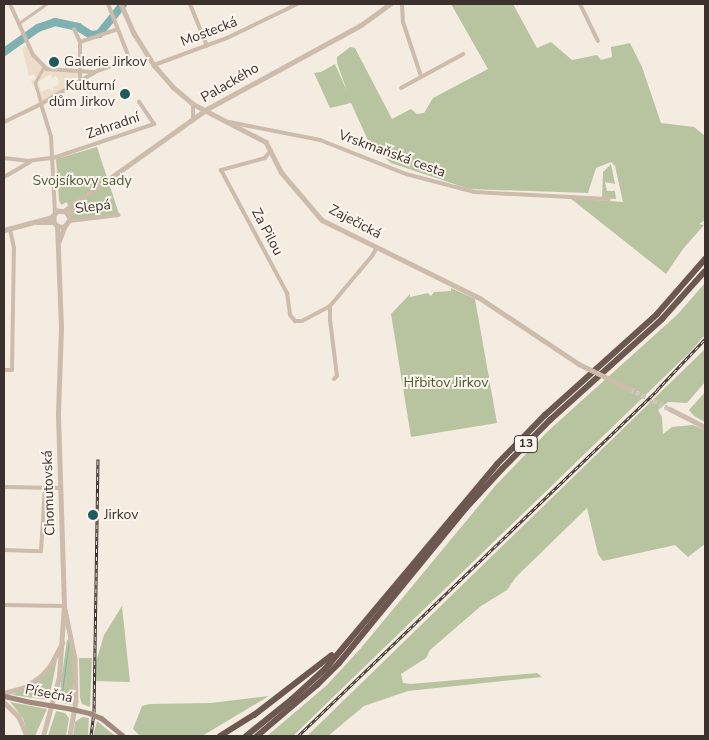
<!DOCTYPE html>
<meta charset="utf-8">
<style>
body{margin:0}
#map{position:relative;width:709px;height:740px;overflow:hidden;background:#f4ebe1;font-family:"Nunito Sans",sans-serif}
div>[style]{position:absolute}
.green>*{inset:0;background:#b8c4a0}
.plaza>*{inset:0;background:#ecdcc8}
.stream>*{height:1px;margin:-0.5px;padding:0 0.5px;transform-origin:0.5px;border-radius:0.5px;background:#7fb0b2}
.river>*{height:8px;margin:-4px;padding:0 4px;transform-origin:4px;border-radius:4px;background:#7fb0b2}
.tertiary-tunnel>*{height:4.5px;margin-top:-2.25px;transform-origin:0;background:repeating-linear-gradient(90deg,#cfc6bd 0 4.5px,transparent 0 6.5px)}
.pedestrian>*{height:2.5px;margin:-1.25px;padding:0 1.25px;transform-origin:1.25px;border-radius:1.25px;background:#cdbbac}
.minor>*{height:4px;margin:-2px;padding:0 2px;transform-origin:2px;border-radius:2px;background:#cdbbac}
.tertiary>*{height:4.5px;margin:-2.25px;padding:0 2.25px;transform-origin:2.25px;border-radius:2.25px;background:#cdbbac}
.secondary>*{height:5px;margin:-2.5px;padding:0 2.5px;transform-origin:2.5px;border-radius:2.5px;background:#a18a7d}
.trunk>*{height:6px;margin:-3px;padding:0 3px;transform-origin:3px;border-radius:3px;background:#6c584f}
.rail>*{height:3px;margin-top:-1.5px;transform-origin:0;background:repeating-linear-gradient(90deg,#fbf5ee 0 4px,#3b302b 0 8px);box-sizing:border-box;border-block:1px solid #3b302b}
.tertiary-bridge>*{height:4.5px;margin:-2.25px;padding:0 2.25px;transform-origin:2.25px;border-radius:2.25px;background:#cdbbac}
.secondary-bridge>*{height:5px;margin:-2.5px;padding:0 2.5px;transform-origin:2.5px;border-radius:2.5px;background:#a18a7d}
.dots>*{width:14px;height:14px;translate:-50% -50%;box-sizing:border-box;border:2px solid #fbf5ee;border-radius:50%}
span{translate:-50% -50%;white-space:nowrap;text-align:center;line-height:1.15;-webkit-text-stroke:4px #fbf5ee;paint-order:stroke}
.shield-label span{padding:1px 4px;background:#fbf5ee;border:1px solid;border-radius:4px;-webkit-text-stroke-width:0}
.shield-label{font-size:12px;color:#3b302b;font-weight:700}
.street-label{font-size:14px;color:#3b302b}
.poi-label{font-size:14px;color:#3b302b}
.left{translate:0 -50%;text-align:left}
.right{translate:-100% -50%;text-align:right}
.park-label{font-size:14px;color:#4a5a2e}
.frame{position:absolute;inset:0;border:5px solid #3b302b;pointer-events:none}
</style>
<div id="map">
<div class="green">
<div style="clip-path:polygon(451px 4px,513px 4px,537px 48px,551px 42px,572px 60px,597px 55px,601px 60px,612px 57px,611px 47px,630px 43px,642px 67px,661px 123px,694px 127px,705px 136px,705px 220px,699px 224px,704px 225px,683px 249px,666px 274px,570px 198px,623px 202px,615px 166px,611px 162px,596px 168px,588px 193px,469px 189px,391px 163px,371px 147px,351px 103px,330px 108px,314px 73px,321px 72px,335px 64px,347px 91px,337px 63px,337px 57px,350px 47px,355px 48px,392px 119px,411px 109px,417px 114px,424px 113px,433px 98px,488px 69px)"></div>
<div style="clip-path:polygon(97px 147px,119px 214px,72px 220px,67px 202px,61px 205px,59px 200px,56px 159px)"></div>
<div style="clip-path:polygon(611px 164px,615px 184px,605px 182px,607px 191px,615px 191px,616px 199px,602px 198px,603px 172px)"></div>
<div style="clip-path:polygon(705px 283px,705px 335px,689px 353px,293px 736px,267px 736px,327px 685px,361px 648px,496px 485px,548px 431px,678px 314px)"></div>
<div style="clip-path:polygon(451px 288px,475px 299px,497px 423px,411px 437px,391px 314px,410px 294px,410px 297px,428px 293px,431px 296px,434px 292px,451px 291px)"></div>
<div style="clip-path:polygon(705px 349px,705px 382px,687px 403px,668px 402px,658px 410px,662px 417px,663px 434px,672px 427px,693px 425px,705px 430px,705px 544px,688px 557px,675px 545px,603px 561px,598px 554px,587px 508px,516px 577px,507px 590px,481px 606px,430px 650px,426px 658px,401px 674px,403px 683px,411px 684px,537px 673px,542px 677px,408px 691px,364px 706px,328px 736px,307px 736px)"></div>
<div style="clip-path:polygon(705px 392px,705px 422px,694px 416px,689px 410px)"></div>
<div style="clip-path:polygon(122px 606px,130px 682px,96px 681px,96px 662px,104px 635px)"></div>
<div style="clip-path:polygon(69px 639px,73px 657px,73px 705px,58px 702px,67px 640px)"></div>
<div style="clip-path:polygon(79px 658px,92px 658px,90px 707px,82px 704px,80px 698px)"></div>
<div style="clip-path:polygon(57px 659px,49px 700px,12px 695px,40px 680px)"></div>
<div style="clip-path:polygon(269px 696px,202px 736px,140px 736px,133px 729px,142px 706px,150px 704px,211px 703px)"></div>
<div style="clip-path:polygon(10px 702px,47px 709px,35px 736px,28px 736px,23px 718px)"></div>
<div style="clip-path:polygon(56px 711px,65px 713px,69px 718px,66px 736px,48px 736px)"></div>
<div style="clip-path:polygon(82px 717px,89px 718px,88px 736px,73px 736px,75px 722px)"></div>
<div style="clip-path:polygon(97px 721px,109px 731px,116px 736px,93px 736px)"></div>
</div>
<div class="plaza">
<div style="clip-path:polygon(evenodd,27px 45px,47px 69px,80px 73px,80px 82px,38px 105px,37px 93px,31px 81px,36px 79px,34px 74px,29px 76px,22px 48px,27px 45px,51px 74px,52px 78px,56px 76px,58px 79px,59px 85px,53px 87px,53px 91px,49px 89px,41px 92px,38px 82px,51px 74px)"></div>
</div>
<div class="stream">
<div style="left:61px;top:699px;width:60px;rotate:-82.3deg"></div>
</div>
<div class="river">
<div style="left:4px;top:52px;width:42px;rotate:-35.2deg"></div>
<div style="left:38px;top:28px;width:18px;rotate:-19deg"></div>
<div style="left:55px;top:22px;width:24px;rotate:12deg"></div>
<div style="left:78px;top:27px;width:15px;rotate:32deg"></div>
<div style="left:91px;top:35px;width:8px;rotate:-7deg"></div>
<div style="left:99px;top:34px;width:38px;rotate:-51deg"></div>
</div>
<div class="tertiary-tunnel">
<div style="left:630px;top:389px;width:45px;rotate:26.6deg"></div>
</div>
<div class="pedestrian">
<div style="left:19px;top:23px;width:33px;rotate:-35deg"></div>
<div style="left:41px;top:104px;width:22px;rotate:-106deg"></div>
<div style="left:35px;top:83px;width:19px;rotate:-62deg"></div>
</div>
<div class="minor">
<div style="left:10px;top:4px;width:56px;rotate:65.7deg"></div>
<div style="left:33px;top:55px;width:20px;rotate:45deg"></div>
<div style="left:47px;top:69px;width:46px;rotate:3.7deg"></div>
<div style="left:190px;top:4px;width:45px;rotate:68deg"></div>
<div style="left:402px;top:4px;width:18px;rotate:87deg"></div>
<div style="left:403px;top:22px;width:57px;rotate:71.6deg"></div>
<div style="left:580px;top:4px;width:41px;rotate:64.1deg"></div>
<div style="left:74px;top:29px;width:14px;rotate:65deg"></div>
<div style="left:80px;top:42px;width:39px;rotate:-19deg"></div>
<div style="left:80px;top:42px;width:40px;rotate:90deg"></div>
<div style="left:154px;top:65px;width:78px;rotate:-20.3deg"></div>
<div style="left:227px;top:38px;width:78px;rotate:-25.9deg"></div>
<div style="left:401px;top:88px;width:71px;rotate:-28.7deg"></div>
<div style="left:41px;top:104px;width:34px;rotate:73deg"></div>
<div style="left:51px;top:137px;width:77px;rotate:87deg"></div>
<div style="left:193px;top:118px;width:14px;rotate:-90deg"></div>
<div style="left:4px;top:122px;width:41px;rotate:-25.9deg"></div>
<div style="left:41px;top:104px;width:65px;rotate:-30.5deg"></div>
<div style="left:97px;top:71px;width:31px;rotate:-19deg"></div>
<div style="left:126px;top:61px;width:6px;rotate:-72deg"></div>
<div style="left:128px;top:55px;width:55px;rotate:-111.4deg"></div>
<div style="left:229px;top:122px;width:93px;rotate:11.2deg"></div>
<div style="left:320px;top:140px;width:92px;rotate:21.6deg"></div>
<div style="left:406px;top:174px;width:70px;rotate:14.8deg"></div>
<div style="left:474px;top:192px;width:135px;rotate:3deg"></div>
<div style="left:271px;top:150px;width:10px;rotate:127deg"></div>
<div style="left:265px;top:158px;width:46px;rotate:164.7deg"></div>
<div style="left:221px;top:170px;width:140px;rotate:61.8deg"></div>
<div style="left:287px;top:293px;width:22px;rotate:82deg"></div>
<div style="left:290px;top:315px;width:8px;rotate:50deg"></div>
<div style="left:295px;top:321px;width:7px"></div>
<div style="left:302px;top:321px;width:32px;rotate:-28deg"></div>
<div style="left:4px;top:158px;width:23px;rotate:7deg"></div>
<div style="left:27px;top:161px;width:26px;rotate:-7deg"></div>
<div style="left:53px;top:158px;width:107px;rotate:-18.6deg"></div>
<div style="left:154px;top:124px;width:27px;rotate:-124deg"></div>
<div style="left:4px;top:177px;width:30px;rotate:-30deg"></div>
<div style="left:69px;top:221px;width:50px;rotate:-6.8deg"></div>
<div style="left:4px;top:370px;width:8px"></div>
<div style="left:12px;top:370px;width:122px;rotate:-89.1deg"></div>
<div style="left:14px;top:248px;width:19px;rotate:-102deg"></div>
<div style="left:334px;top:379px;width:4px;rotate:-45deg"></div>
<div style="left:337px;top:376px;width:56px;rotate:-97.1deg"></div>
<div style="left:330px;top:320px;width:14px;rotate:-90deg"></div>
<div style="left:330px;top:306px;width:65px;rotate:-50deg"></div>
<div style="left:372px;top:256px;width:10px;rotate:-61deg"></div>
<div style="left:4px;top:487px;width:57px;rotate:1deg"></div>
<div style="left:4px;top:550px;width:37px;rotate:2deg"></div>
<div style="left:41px;top:551px;width:64px;rotate:-86.4deg"></div>
<div style="left:4px;top:605px;width:60px;rotate:1deg"></div>
</div>
<div class="tertiary">
<div style="left:121px;top:4px;width:32px;rotate:66deg"></div>
<div style="left:134px;top:33px;width:38px;rotate:58deg"></div>
<div style="left:154px;top:65px;width:29px;rotate:49deg"></div>
<div style="left:173px;top:87px;width:26px;rotate:40deg"></div>
<div style="left:193px;top:104px;width:82px;rotate:27.5deg"></div>
<div style="left:266px;top:142px;width:34px;rotate:63deg"></div>
<div style="left:281px;top:172px;width:63px;rotate:49.5deg"></div>
<div style="left:322px;top:220px;width:176px;rotate:26.3deg"></div>
<div style="left:480px;top:298px;width:119px;rotate:33.7deg"></div>
<div style="left:64px;top:211px;width:176px;rotate:-35.5deg"></div>
<div style="left:207px;top:109px;width:175px;rotate:-28.6deg"></div>
<div style="left:361px;top:25px;width:36px;rotate:-36deg"></div>
<div style="left:69px;top:216px;width:16px;rotate:-55deg"></div>
<div style="left:37px;top:223px;width:17px"></div>
<div style="left:4px;top:230px;width:51px;rotate:-14.9deg"></div>
<div style="left:59px;top:241px;width:15px;rotate:-70deg"></div>
<div style="left:64px;top:227px;width:10px;rotate:-53deg"></div>
<div style="left:70px;top:219px;width:8px;rotate:-120deg"></div>
<div style="left:66px;top:212px;width:8px;rotate:-173deg"></div>
<div style="left:58px;top:211px;width:6px;rotate:135deg"></div>
<div style="left:54px;top:215px;width:7px;rotate:90deg"></div>
<div style="left:54px;top:222px;width:5px;rotate:53deg"></div>
<div style="left:57px;top:226px;width:7px;rotate:8deg"></div>
<div style="left:612px;top:380px;width:20px;rotate:27deg"></div>
<div style="left:670px;top:409px;width:39px;rotate:27deg"></div>
<div style="left:65px;top:609px;width:51px;rotate:78.7deg"></div>
<div style="left:75px;top:659px;width:42px;rotate:88.6deg"></div>
<div style="left:76px;top:701px;width:36px;rotate:100deg"></div>
<div style="left:4px;top:693px;width:22px;rotate:-16deg"></div>
<div style="left:25px;top:687px;width:18px;rotate:-34deg"></div>
<div style="left:40px;top:677px;width:15px;rotate:-48deg"></div>
<div style="left:50px;top:666px;width:26px;rotate:-62deg"></div>
<div style="left:4px;top:702px;width:21px;rotate:45deg"></div>
<div style="left:19px;top:717px;width:21px;rotate:67deg"></div>
<div style="left:43px;top:736px;width:61px;rotate:-74.8deg"></div>
<div style="left:59px;top:677px;width:71px;rotate:-86deg"></div>
<div style="left:64px;top:606px;width:193px;rotate:-91.8deg"></div>
<div style="left:58px;top:413px;width:85px;rotate:-88deg"></div>
<div style="left:61px;top:328px;width:102px;rotate:-92.2deg"></div>
</div>
<div class="secondary">
<div style="left:4px;top:696px;width:28px;rotate:13deg"></div>
<div style="left:72px;top:709px;width:17px;rotate:13deg"></div>
<div style="left:101px;top:718px;width:28px;rotate:39deg"></div>
</div>
<div class="trunk">
<div style="left:220px;top:736px;width:40px;rotate:-32deg"></div>
<div style="left:254px;top:715px;width:98px;rotate:-37.6deg"></div>
<div style="left:246px;top:736px;width:59px;rotate:-38.8deg"></div>
<div style="left:292px;top:699px;width:46px;rotate:-42.4deg"></div>
<div style="left:326px;top:668px;width:266px;rotate:-50deg"></div>
<div style="left:497px;top:464px;width:69px;rotate:-45.6deg"></div>
<div style="left:545px;top:415px;width:151px;rotate:-42deg"></div>
<div style="left:657px;top:314px;width:73px;rotate:-48.9deg"></div>
<div style="left:257px;top:736px;width:79px;rotate:-40.4deg"></div>
<div style="left:317px;top:685px;width:31px;rotate:-45deg"></div>
<div style="left:339px;top:663px;width:200px;rotate:-50.7deg"></div>
<div style="left:466px;top:508px;width:53px;rotate:-47.3deg"></div>
<div style="left:502px;top:469px;width:69px;rotate:-45.6deg"></div>
<div style="left:550px;top:420px;width:151px;rotate:-42deg"></div>
<div style="left:662px;top:319px;width:64px;rotate:-48.1deg"></div>
</div>
<div class="rail">
<div style="left:91px;top:736px;width:24px;rotate:-83deg"></div>
<div style="left:94px;top:712px;width:253px;rotate:-89.1deg"></div>
<div style="left:298px;top:736px;width:499px;rotate:-43.9deg"></div>
<div style="left:657px;top:390px;width:70px;rotate:-46.7deg"></div>
</div>
<div class="tertiary-bridge">
<div style="left:579px;top:364px;width:37px;rotate:26deg"></div>
</div>
<div class="secondary-bridge">
<div style="left:31px;top:702px;width:42px;rotate:9.7deg"></div>
<div style="left:89px;top:713px;width:13px;rotate:23deg"></div>
</div>
<div class="dots">
<div style="left:54px;top:62px;background:#1f5a5e"></div>
<div style="left:125px;top:94px;background:#1f5a5e"></div>
<div style="left:93px;top:515px;background:#1f5a5e"></div>
</div>
<div class="shield-label">
<span style="left:526px;top:444px">13</span>
</div>
<div class="street-label">
<span style="left:209px;top:32px;rotate:-21deg">Mostecká</span>
<span style="left:230px;top:83px;rotate:-30deg">Palackého</span>
<span style="left:113px;top:126px;rotate:-19deg">Zahradní</span>
<span style="left:392px;top:154px;rotate:20deg">Vrskmaňská cesta</span>
<span style="left:93px;top:207px;rotate:-7deg">Slepá</span>
<span style="left:355px;top:222px;rotate:28deg">Zaječická</span>
<span style="left:267px;top:232px;rotate:62deg">Za Pilou</span>
<span style="left:49px;top:493px;rotate:-92deg">Chomutovská</span>
<span style="left:49px;top:694px;rotate:11deg">Písečná</span>
</div>
<div class="poi-label">
<span class="left" style="left:64px;top:62px">Galerie Jirkov</span>
<span class="right" style="left:115px;top:94px">Kulturní<br>dům Jirkov</span>
<span class="left" style="left:104px;top:515px">Jirkov</span>
</div>
<div class="park-label">
<span style="left:82px;top:181px">Svojsíkovy sady</span>
<span style="left:446px;top:383px">Hřbitov Jirkov</span>
</div>
<div class="frame"></div>
</div>
